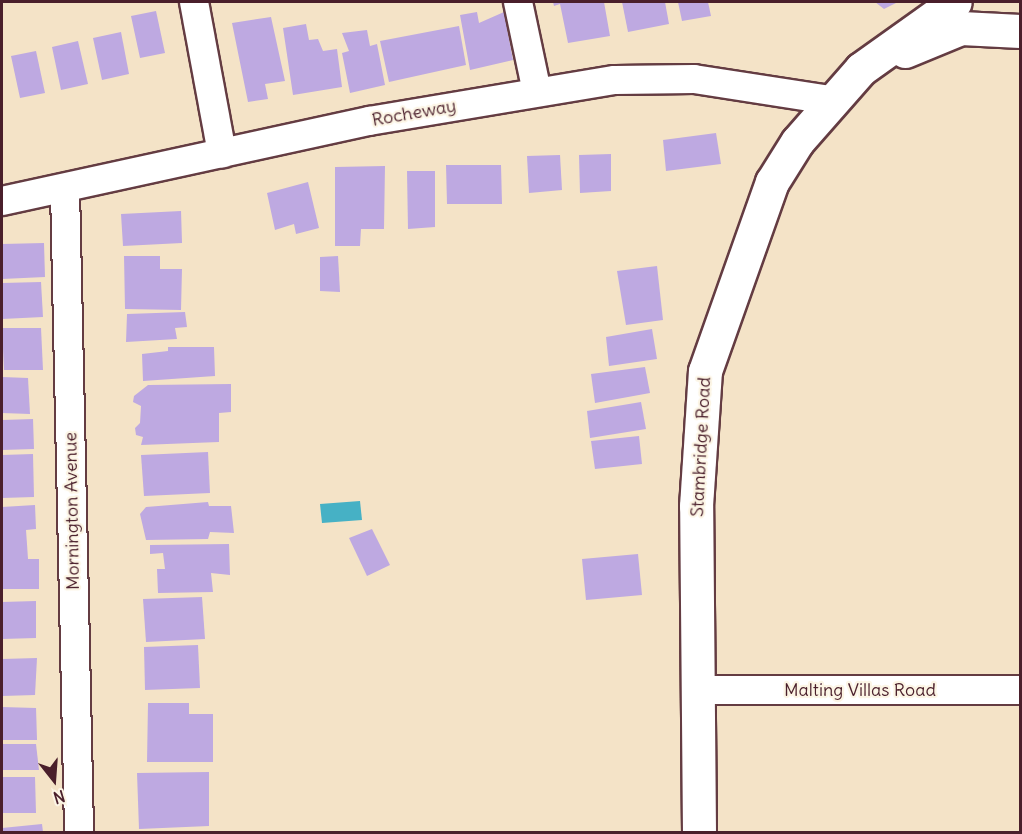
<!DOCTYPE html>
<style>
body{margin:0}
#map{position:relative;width:1022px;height:834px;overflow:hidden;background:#f4e3c7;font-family:Delius,sans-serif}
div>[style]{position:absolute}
.water>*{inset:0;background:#46b1c5}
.building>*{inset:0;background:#bea9e1}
.roads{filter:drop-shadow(2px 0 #643c42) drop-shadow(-2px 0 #643c42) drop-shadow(0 2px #643c42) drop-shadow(0 -2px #643c42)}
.street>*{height:28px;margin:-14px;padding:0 14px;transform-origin:14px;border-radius:14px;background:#fff}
.secondary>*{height:33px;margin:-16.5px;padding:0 16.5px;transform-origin:16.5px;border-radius:16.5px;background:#fff}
span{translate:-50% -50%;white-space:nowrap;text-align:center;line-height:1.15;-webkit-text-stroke:4.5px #fcf5e5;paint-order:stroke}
.street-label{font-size:18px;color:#4a1f2b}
.frame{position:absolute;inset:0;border:3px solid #4a1f2b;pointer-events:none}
.north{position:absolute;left:24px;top:750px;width:60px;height:60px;-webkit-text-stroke:4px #fcf5e5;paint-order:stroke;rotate:163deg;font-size:16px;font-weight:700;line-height:24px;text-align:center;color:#4a1f2b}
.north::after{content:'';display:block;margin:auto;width:21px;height:27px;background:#4a1f2b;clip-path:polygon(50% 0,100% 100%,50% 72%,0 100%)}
</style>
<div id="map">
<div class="water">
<div style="clip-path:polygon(360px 501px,362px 520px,322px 523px,320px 504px)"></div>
</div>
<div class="building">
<div style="clip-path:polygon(553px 2px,604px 2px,610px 36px,568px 43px,560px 4px,554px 6px)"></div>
<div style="clip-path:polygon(622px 2px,665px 2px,669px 24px,628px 32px)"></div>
<div style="clip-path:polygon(678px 2px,708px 2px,711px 16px,682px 21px)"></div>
<div style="clip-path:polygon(875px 2px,898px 2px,884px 9px)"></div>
<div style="clip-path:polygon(156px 11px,165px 53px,140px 58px,131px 16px)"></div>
<div style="clip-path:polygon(477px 12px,479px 23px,504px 12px,513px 60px,470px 70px,460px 15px)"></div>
<div style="clip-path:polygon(271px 17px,285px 81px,265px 84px,268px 99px,248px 102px,232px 23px)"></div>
<div style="clip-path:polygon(306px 24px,309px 40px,318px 39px,323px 51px,337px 49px,342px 87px,293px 95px,283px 28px)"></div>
<div style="clip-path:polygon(459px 26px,466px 65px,389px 82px,380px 41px)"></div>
<div style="clip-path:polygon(367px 30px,370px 46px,377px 44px,385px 85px,350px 93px,342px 53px,349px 51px,342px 33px)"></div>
<div style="clip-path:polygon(121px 32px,129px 74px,102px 80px,93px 38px)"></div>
<div style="clip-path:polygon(78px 41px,88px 84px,61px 90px,52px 47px)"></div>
<div style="clip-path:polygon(36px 51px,45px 93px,20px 98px,11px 56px)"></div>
<div style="clip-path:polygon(716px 133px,721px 164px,666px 171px,663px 140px)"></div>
<div style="clip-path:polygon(611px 154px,611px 191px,580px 193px,579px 155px)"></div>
<div style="clip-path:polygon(560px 155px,562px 190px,529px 193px,527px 156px)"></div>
<div style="clip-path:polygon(446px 165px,501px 165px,502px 204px,447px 204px)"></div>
<div style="clip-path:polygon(385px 166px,384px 229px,361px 229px,360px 246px,335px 246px,335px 167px)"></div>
<div style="clip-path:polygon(407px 171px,435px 171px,435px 227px,408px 229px)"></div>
<div style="clip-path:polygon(308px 182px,319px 228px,296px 234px,294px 224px,275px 230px,267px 193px)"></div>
<div style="clip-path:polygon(181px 211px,182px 243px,123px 246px,121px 214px)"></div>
<div style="clip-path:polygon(44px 243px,45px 277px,2px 279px,2px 244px)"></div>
<div style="clip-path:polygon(124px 256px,160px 256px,160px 269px,182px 269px,181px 310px,125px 309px)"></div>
<div style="clip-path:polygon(338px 256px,340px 292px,320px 291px,320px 257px)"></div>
<div style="clip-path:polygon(657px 266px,663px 320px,626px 325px,617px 271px)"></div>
<div style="clip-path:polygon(41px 282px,43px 317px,2px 319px,2px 283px)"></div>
<div style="clip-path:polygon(185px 312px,187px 327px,175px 328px,177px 339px,126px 342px,127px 314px)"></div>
<div style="clip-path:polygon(2px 328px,41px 328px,43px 370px,4px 370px)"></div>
<div style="clip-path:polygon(652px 329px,657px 359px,609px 366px,606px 337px)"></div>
<div style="clip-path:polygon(168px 347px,214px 347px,215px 376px,143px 381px,142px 354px,168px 351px)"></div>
<div style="clip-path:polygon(645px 367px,650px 393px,595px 403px,591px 374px)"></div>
<div style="clip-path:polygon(2px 377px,28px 378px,30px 414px,2px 413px)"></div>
<div style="clip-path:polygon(231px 384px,231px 412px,219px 413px,219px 442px,141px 445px,143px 437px,136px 435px,135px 428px,140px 423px,141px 406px,133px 402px,134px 396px,148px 385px)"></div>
<div style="clip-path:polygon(641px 402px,646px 429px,590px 438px,587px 411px)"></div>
<div style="clip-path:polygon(33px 419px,34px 449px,2px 450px,2px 420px)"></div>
<div style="clip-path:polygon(639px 436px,642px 464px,595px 469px,591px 441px)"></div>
<div style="clip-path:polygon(208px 452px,210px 493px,144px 496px,141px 455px)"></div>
<div style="clip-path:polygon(33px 454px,34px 497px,2px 498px,2px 455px)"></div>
<div style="clip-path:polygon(208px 502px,209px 506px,231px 506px,234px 533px,210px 532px,208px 539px,146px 540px,140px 514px,146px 507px)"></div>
<div style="clip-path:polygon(35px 505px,36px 529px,26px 530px,27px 544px,28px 559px,39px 559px,39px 589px,2px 589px,2px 507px)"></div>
<div style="clip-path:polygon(372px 529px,390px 565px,367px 576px,349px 538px)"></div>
<div style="clip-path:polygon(229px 544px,230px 575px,211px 573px,213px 592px,158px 593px,157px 569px,165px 569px,163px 553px,150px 554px,150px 545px)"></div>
<div style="clip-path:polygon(638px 554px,642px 595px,586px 600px,582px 559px)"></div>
<div style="clip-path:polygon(202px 597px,205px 639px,146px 642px,143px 599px)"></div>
<div style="clip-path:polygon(36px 601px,36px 638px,2px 639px,2px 602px)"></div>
<div style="clip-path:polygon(198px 645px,200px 688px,145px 690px,144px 647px)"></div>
<div style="clip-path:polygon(37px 658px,35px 695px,2px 696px,2px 659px)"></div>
<div style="clip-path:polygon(148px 703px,189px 703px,189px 714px,213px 714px,213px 762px,147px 762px)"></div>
<div style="clip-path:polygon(2px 707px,36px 708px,37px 740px,2px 740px)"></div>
<div style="clip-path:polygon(2px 744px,36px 744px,39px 770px,2px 770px)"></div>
<div style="clip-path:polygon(209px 772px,209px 826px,139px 829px,137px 773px)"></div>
<div style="clip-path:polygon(2px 777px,35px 777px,36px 813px,2px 813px)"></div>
<div style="clip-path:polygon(42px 824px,43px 832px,2px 832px,2px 828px)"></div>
</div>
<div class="roads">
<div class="street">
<div style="left:194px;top:2px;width:154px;rotate:79.5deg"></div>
<div style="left:518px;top:2px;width:92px;rotate:78.1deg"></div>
<div style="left:65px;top:189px;width:643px;rotate:88.75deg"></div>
<div style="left:2px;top:201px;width:376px;rotate:-12.3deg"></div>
<div style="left:369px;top:121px;width:249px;rotate:-9.5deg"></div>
<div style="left:615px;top:80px;width:79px;rotate:-0.7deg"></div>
<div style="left:694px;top:79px;width:138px;rotate:8.8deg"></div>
<div style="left:699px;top:690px;width:321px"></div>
</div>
<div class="secondary">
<div style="left:905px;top:51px;width:61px;rotate:-22.3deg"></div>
<div style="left:961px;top:28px;width:59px;rotate:2.9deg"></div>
<div style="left:699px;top:832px;width:326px;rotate:-90.5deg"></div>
<div style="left:696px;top:506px;width:135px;rotate:-86.2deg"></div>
<div style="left:705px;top:371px;width:201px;rotate:-70.5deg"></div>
<div style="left:772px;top:182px;width:47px;rotate:-58deg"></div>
<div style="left:797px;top:142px;width:97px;rotate:-48.8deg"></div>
<div style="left:861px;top:69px;width:115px;rotate:-35.5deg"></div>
</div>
</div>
<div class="street-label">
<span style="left:414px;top:113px;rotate:-10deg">Rocheway</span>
<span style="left:701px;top:447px;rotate:-87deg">Stambridge Road</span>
<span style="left:72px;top:511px;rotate:-91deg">Mornington Avenue</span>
<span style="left:860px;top:690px">Malting Villas Road</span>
</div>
<div class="frame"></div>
<div class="north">N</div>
</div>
